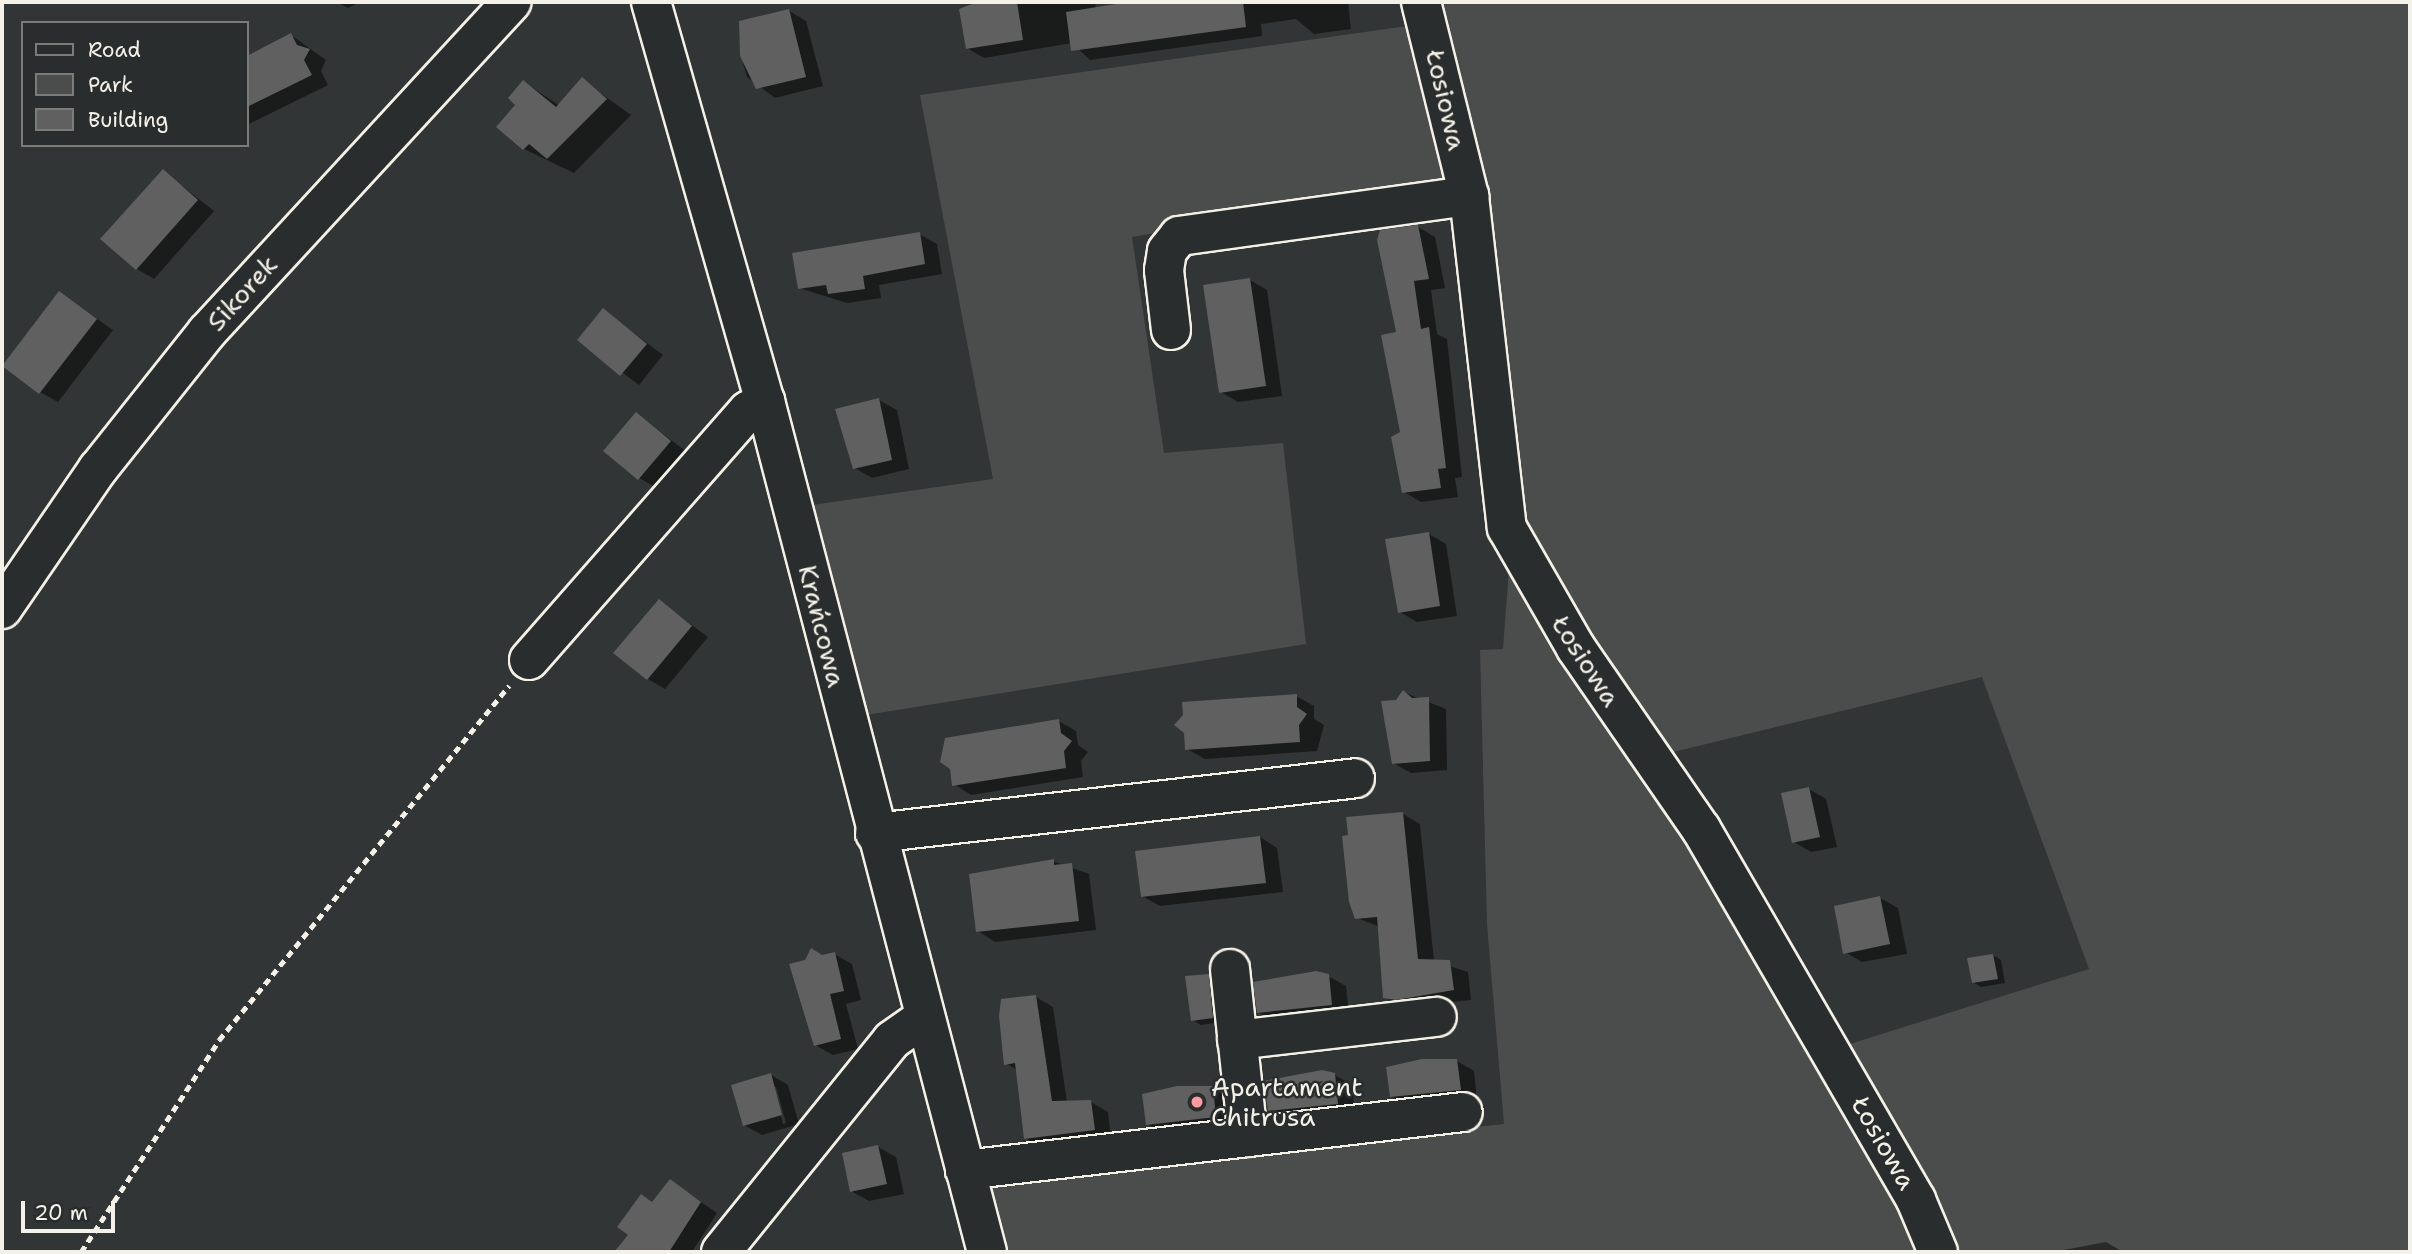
<!DOCTYPE html>
<meta charset="utf-8">
<style>
body{margin:0}
#map{position:relative;width:2412px;height:1254px;overflow:hidden;background:#323535;font-family:"Shantell Sans",sans-serif}
div>[style]{position:absolute}
.green>*{inset:0;background:#4b4d4c}
.shadow>*{inset:0;background:#0007}
.building>*{inset:0;background:#5f605f}
.path>*{height:4.5px;margin-top:-2.25px;transform-origin:0;background:repeating-linear-gradient(90deg,#f4f1e8 0 7px,transparent 0 12px)}
.roads{filter:drop-shadow(2px 0 #f4f1e8) drop-shadow(-2px 0 #f4f1e8) drop-shadow(0 2px #f4f1e8) drop-shadow(0 -2px #f4f1e8)}
.minor>*{height:38px;margin:-19px;padding:0 19px;transform-origin:19px;border-radius:19px;background:#2a2d2e}
.dots>*{width:19px;height:19px;translate:-50% -50%;box-sizing:border-box;border:4px solid #2a2d2e;border-radius:50%}
span{translate:-50% -50%;white-space:nowrap;text-align:center;line-height:1.15;-webkit-text-stroke:5px #2a2d2e;paint-order:stroke}
.street-label{font-size:26px;color:#f4f1e8}
.poi-label{font-size:26px;color:#f4f1e8}
.left{translate:0 -50%;text-align:left}
.frame{position:absolute;inset:0;border:4px solid #f4f1e8;pointer-events:none}
.legend{position:absolute;left:21px;top:21px;width:228px;height:126px;box-sizing:border-box;background:#2a2d2e;border:2px solid #7b7b78;margin:0;padding:9px 12px;list-style:none;font-size:21px;color:#f4f1e8}
.legend li{display:flex;align-items:center;gap:14px;height:35px}
.legend b{width:35px;border:2px solid #7b7b78}
.scale{position:absolute;left:21px;top:1201px;width:94px;height:32px;box-sizing:border-box;border:4px solid #f4f1e8;border-top:0;padding-left:9px;font-size:21px;line-height:24px;white-space:nowrap;color:#f4f1e8;-webkit-text-stroke:5px #2a2d2e;paint-order:stroke}
</style>
<div id="map">
<div class="green">
<div style="clip-path:polygon(1434px 2px,2410px 2px,2410px 1252px,1945px 1252px,1837px 1048px,2089px 969px,1982px 677px,1657px 756px,1520px 531px)"></div>
<div style="clip-path:polygon(1421px 24px,1453px 181px,1132px 237px,1164px 453px,1283px 443px,1306px 644px,860px 716px,805px 506px,993px 479px,920px 95px)"></div>
<div style="clip-path:polygon(1509px 568px,1692px 835px,1933px 1252px,1000px 1252px,983px 1180px,1504px 1124px,1487px 924px,1480px 650px,1503px 649px)"></div>
</div>
<div class="shadow">
<div style="clip-path:polygon(337px 2px,360px 2px,348px 8px)"></div>
<div style="clip-path:polygon(978px 2px,1095px 2px,1096px 9px,1139px 2px,1348px 2px,1351px 29px,1314px 34px,1296px 19px,1261px 24px,1262px 36px,1090px 60px,1072px 43px,984px 58px,967px 48px)"></div>
<div style="clip-path:polygon(789px 11px,806px 21px,823px 86px,775px 98px,747px 77px,741px 56px)"></div>
<div style="clip-path:polygon(291px 35px,326px 60px,321px 71px,328px 85px,247px 125px,247px 57px)"></div>
<div style="clip-path:polygon(582px 80px,631px 115px,574px 173px,524px 149px,498px 127px,518px 105px,524px 82px,560px 106px)"></div>
<div style="clip-path:polygon(163px 171px,214px 211px,154px 279px,137px 269px)"></div>
<div style="clip-path:polygon(1418px 227px,1435px 237px,1445px 288px,1431px 290px,1437px 334px,1447px 339px,1462px 477px,1455px 478px,1458px 497px,1421px 502px,1404px 492px,1398px 333px)"></div>
<div style="clip-path:polygon(919px 234px,937px 244px,942px 274px,879px 285px,881px 298px,847px 303px,799px 288px)"></div>
<div style="clip-path:polygon(1250px 280px,1267px 290px,1282px 396px,1238px 402px,1221px 392px)"></div>
<div style="clip-path:polygon(60px 293px,113px 330px,58px 402px,40px 392px)"></div>
<div style="clip-path:polygon(603px 310px,663px 355px,639px 385px,579px 340px)"></div>
<div style="clip-path:polygon(879px 400px,897px 410px,909px 469px,872px 478px,855px 468px)"></div>
<div style="clip-path:polygon(636px 414px,687px 452px,657px 488px,639px 478px)"></div>
<div style="clip-path:polygon(1429px 534px,1446px 544px,1457px 616px,1417px 622px,1400px 612px)"></div>
<div style="clip-path:polygon(659px 601px,708px 637px,665px 689px,648px 679px)"></div>
<div style="clip-path:polygon(1403px 692px,1446px 709px,1447px 770px,1411px 773px,1393px 763px,1397px 702px)"></div>
<div style="clip-path:polygon(1296px 696px,1314px 706px,1314px 719px,1324px 725px,1317px 751px,1205px 759px,1187px 749px)"></div>
<div style="clip-path:polygon(1059px 721px,1076px 731px,1078px 745px,1088px 752px,1081px 761px,1083px 777px,971px 795px,954px 784px)"></div>
<div style="clip-path:polygon(1809px 789px,1826px 799px,1837px 847px,1811px 852px,1794px 842px)"></div>
<div style="clip-path:polygon(1403px 814px,1420px 824px,1434px 961px,1468px 972px,1471px 1000px,1402px 1007px,1385px 997px,1380px 927px,1357px 918px)"></div>
<div style="clip-path:polygon(1260px 837px,1277px 848px,1283px 892px,1160px 906px,1142px 896px)"></div>
<div style="clip-path:polygon(1053px 861px,1089px 874px,1096px 930px,995px 942px,978px 931px)"></div>
<div style="clip-path:polygon(1880px 898px,1898px 908px,1907px 954px,1862px 962px,1845px 952px)"></div>
<div style="clip-path:polygon(834px 954px,852px 964px,861px 1000px,846px 1004px,858px 1049px,833px 1055px,815px 1045px,823px 957px)"></div>
<div style="clip-path:polygon(1993px 955px,2001px 960px,2005px 983px,1981px 987px,1973px 982px)"></div>
<div style="clip-path:polygon(1208px 976px,1216px 981px,1221px 1022px,1201px 1025px,1192px 1020px)"></div>
<div style="clip-path:polygon(1328px 976px,1346px 986px,1349px 1014px,1276px 1022px,1258px 1012px)"></div>
<div style="clip-path:polygon(1036px 997px,1053px 1007px,1067px 1102px,1091px 1102px,1108px 1112px,1111px 1140px,1043px 1148px,1025px 1138px,1017px 1070px,1006px 1063px)"></div>
<div style="clip-path:polygon(1457px 1061px,1474px 1071px,1477px 1099px,1409px 1106px,1391px 1096px)"></div>
<div style="clip-path:polygon(evenodd,771px 1075px,788px 1085px,799px 1124px,762px 1135px,744px 1125px,771px 1075px,773px 1087px,776px 1087px,786px 1123px,783px 1124px,773px 1087px)"></div>
<div style="clip-path:polygon(1335px 1075px,1352px 1085px,1355px 1113px,1287px 1120px,1269px 1110px)"></div>
<div style="clip-path:polygon(1212px 1088px,1230px 1098px,1233px 1126px,1165px 1134px,1147px 1124px)"></div>
<div style="clip-path:polygon(878px 1147px,896px 1157px,904px 1194px,869px 1201px,851px 1191px)"></div>
<div style="clip-path:polygon(670px 1181px,717px 1213px,692px 1252px,629px 1252px,621px 1247px)"></div>
<div style="clip-path:polygon(2106px 1242px,2123px 1252px,2053px 1252px)"></div>
</div>
<div class="building">
<div style="clip-path:polygon(977px 2px,1017px 2px,1023px 40px,966px 49px,959px 9px)"></div>
<div style="clip-path:polygon(1128px 2px,1243px 2px,1246px 27px,1071px 51px,1066px 12px)"></div>
<div style="clip-path:polygon(789px 9px,806px 77px,756px 89px,740px 56px,739px 21px)"></div>
<div style="clip-path:polygon(291px 33px,297px 45px,310px 49px,304px 60px,312px 75px,247px 107px,247px 56px)"></div>
<div style="clip-path:polygon(582px 77px,607px 99px,547px 159px,529px 144px,523px 150px,496px 127px,515px 105px,508px 98px,523px 80px,556px 107px)"></div>
<div style="clip-path:polygon(163px 169px,198px 200px,136px 270px,100px 239px)"></div>
<div style="clip-path:polygon(1418px 225px,1429px 279px,1414px 281px,1421px 329px,1429px 327px,1446px 468px,1438px 469px,1441px 488px,1402px 493px,1391px 437px,1400px 432px,1381px 335px,1396px 332px,1377px 240px,1380px 230px)"></div>
<div style="clip-path:polygon(920px 232px,925px 264px,863px 276px,865px 289px,828px 294px,826px 285px,798px 289px,792px 253px)"></div>
<div style="clip-path:polygon(1250px 278px,1266px 386px,1219px 393px,1203px 285px)"></div>
<div style="clip-path:polygon(59px 291px,97px 319px,39px 394px,2px 366px)"></div>
<div style="clip-path:polygon(603px 308px,647px 344px,620px 376px,577px 340px)"></div>
<div style="clip-path:polygon(879px 398px,892px 460px,853px 469px,835px 409px)"></div>
<div style="clip-path:polygon(636px 412px,671px 441px,638px 480px,603px 451px)"></div>
<div style="clip-path:polygon(1429px 532px,1440px 606px,1398px 613px,1385px 539px)"></div>
<div style="clip-path:polygon(659px 599px,692px 626px,647px 680px,613px 653px)"></div>
<div style="clip-path:polygon(1403px 690px,1412px 698px,1429px 697px,1430px 761px,1392px 764px,1381px 701px,1396px 700px)"></div>
<div style="clip-path:polygon(1297px 694px,1297px 707px,1307px 714px,1299px 725px,1300px 742px,1185px 750px,1184px 733px,1174px 725px,1183px 715px,1182px 702px)"></div>
<div style="clip-path:polygon(1059px 719px,1061px 733px,1072px 741px,1064px 751px,1066px 768px,952px 786px,950px 769px,940px 762px,945px 738px)"></div>
<div style="clip-path:polygon(1809px 787px,1820px 837px,1792px 843px,1781px 793px)"></div>
<div style="clip-path:polygon(1403px 812px,1418px 959px,1450px 960px,1454px 990px,1396px 1000px,1383px 998px,1377px 917px,1355px 919px,1349px 902px,1342px 836px,1348px 835px,1346px 817px)"></div>
<div style="clip-path:polygon(1260px 836px,1266px 883px,1141px 897px,1135px 851px)"></div>
<div style="clip-path:polygon(1054px 859px,1054px 865px,1072px 863px,1079px 921px,976px 932px,969px 874px)"></div>
<div style="clip-path:polygon(1880px 896px,1890px 944px,1843px 954px,1834px 906px)"></div>
<div style="clip-path:polygon(811px 948px,822px 955px,835px 952px,844px 991px,830px 994px,841px 1039px,814px 1046px,789px 964px,805px 960px)"></div>
<div style="clip-path:polygon(1993px 954px,1998px 979px,1972px 983px,1967px 958px)"></div>
<div style="clip-path:polygon(1316px 971px,1329px 974px,1332px 1005px,1257px 1013px,1253px 982px)"></div>
<div style="clip-path:polygon(1209px 974px,1213px 1018px,1191px 1021px,1185px 976px)"></div>
<div style="clip-path:polygon(1036px 995px,1052px 1101px,1091px 1100px,1095px 1130px,1024px 1139px,1015px 1063px,1004px 1065px,999px 1016px,1001px 999px)"></div>
<div style="clip-path:polygon(1422px 1059px,1457px 1059px,1461px 1090px,1390px 1097px,1386px 1067px)"></div>
<div style="clip-path:polygon(1322px 1070px,1335px 1073px,1338px 1104px,1268px 1111px,1264px 1081px)"></div>
<div style="clip-path:polygon(771px 1073px,782px 1115px,743px 1126px,731px 1085px)"></div>
<div style="clip-path:polygon(1177px 1086px,1213px 1086px,1216px 1117px,1146px 1125px,1142px 1094px)"></div>
<div style="clip-path:polygon(878px 1145px,887px 1184px,850px 1192px,842px 1153px)"></div>
<div style="clip-path:polygon(670px 1179px,701px 1202px,669px 1252px,614px 1252px,628px 1235px,617px 1227px,641px 1194px,652px 1202px)"></div>
</div>
<div class="path">
<div style="left:81px;top:1252px;width:253px;rotate:-56.9deg"></div>
<div style="left:219px;top:1040px;width:458px;rotate:-50.7deg"></div>
</div>
<div class="roads">
<div class="minor">
<div style="left:651px;top:2px;width:415px;rotate:74.1deg"></div>
<div style="left:765px;top:401px;width:879px;rotate:75.38deg"></div>
<div style="left:1421px;top:2px;width:200px;rotate:76.1deg"></div>
<div style="left:1469px;top:196px;width:334px;rotate:83.5deg"></div>
<div style="left:1507px;top:528px;width:138px;rotate:60.1deg"></div>
<div style="left:1576px;top:648px;width:220px;rotate:55.4deg"></div>
<div style="left:1701px;top:829px;width:429px;rotate:59.9deg"></div>
<div style="left:1916px;top:1200px;width:56px;rotate:67.1deg"></div>
<div style="left:1171px;top:330px;width:60px;rotate:-96.7deg"></div>
<div style="left:1164px;top:270px;width:19px;rotate:-81deg"></div>
<div style="left:1167px;top:251px;width:19px;rotate:-51deg"></div>
<div style="left:1179px;top:236px;width:293px;rotate:-7.9deg"></div>
<div style="left:2px;top:609px;width:170px;rotate:-55.6deg"></div>
<div style="left:98px;top:469px;width:175px;rotate:-51.5deg"></div>
<div style="left:207px;top:332px;width:449px;rotate:-47.3deg"></div>
<div style="left:529px;top:660px;width:332px;rotate:-48.7deg"></div>
<div style="left:748px;top:411px;width:20px;rotate:-30deg"></div>
<div style="left:875px;top:833px;width:483px;rotate:-6.5deg"></div>
<div style="left:1230px;top:969px;width:169px;rotate:83.9deg"></div>
<div style="left:1237px;top:1040px;width:201px;rotate:-6.6deg"></div>
<div style="left:965px;top:1170px;width:501px;rotate:-6.64deg"></div>
<div style="left:721px;top:1252px;width:272px;rotate:-51.1deg"></div>
<div style="left:892px;top:1040px;width:40px;rotate:-34.9deg"></div>
</div>
</div>
<div class="dots">
<div style="left:1197px;top:1102px;background:#ff9aa2"></div>
</div>
<div class="street-label">
<span style="left:1446px;top:100px;rotate:77deg">Łosiowa</span>
<span style="left:242px;top:293px;rotate:-48deg">Sikorek</span>
<span style="left:822px;top:626px;rotate:76deg">Krańcowa</span>
<span style="left:1586px;top:661px;rotate:57deg">Łosiowa</span>
<span style="left:1884px;top:1143px;rotate:60deg">Łosiowa</span>
</div>
<div class="poi-label">
<span class="left" style="left:1211px;top:1102px">Apartament<br>Chitrusa</span>
</div>
<div class="frame"></div>
<ul class="legend">
<li><b style="height:9px;background:#2a2d2e"></b>Road</li>
<li><b style="height:19px;background:#4b4d4c"></b>Park</li>
<li><b style="height:19px;background:#5f605f"></b>Building</li>
</ul>
<div class="scale">20 m</div>
</div>
